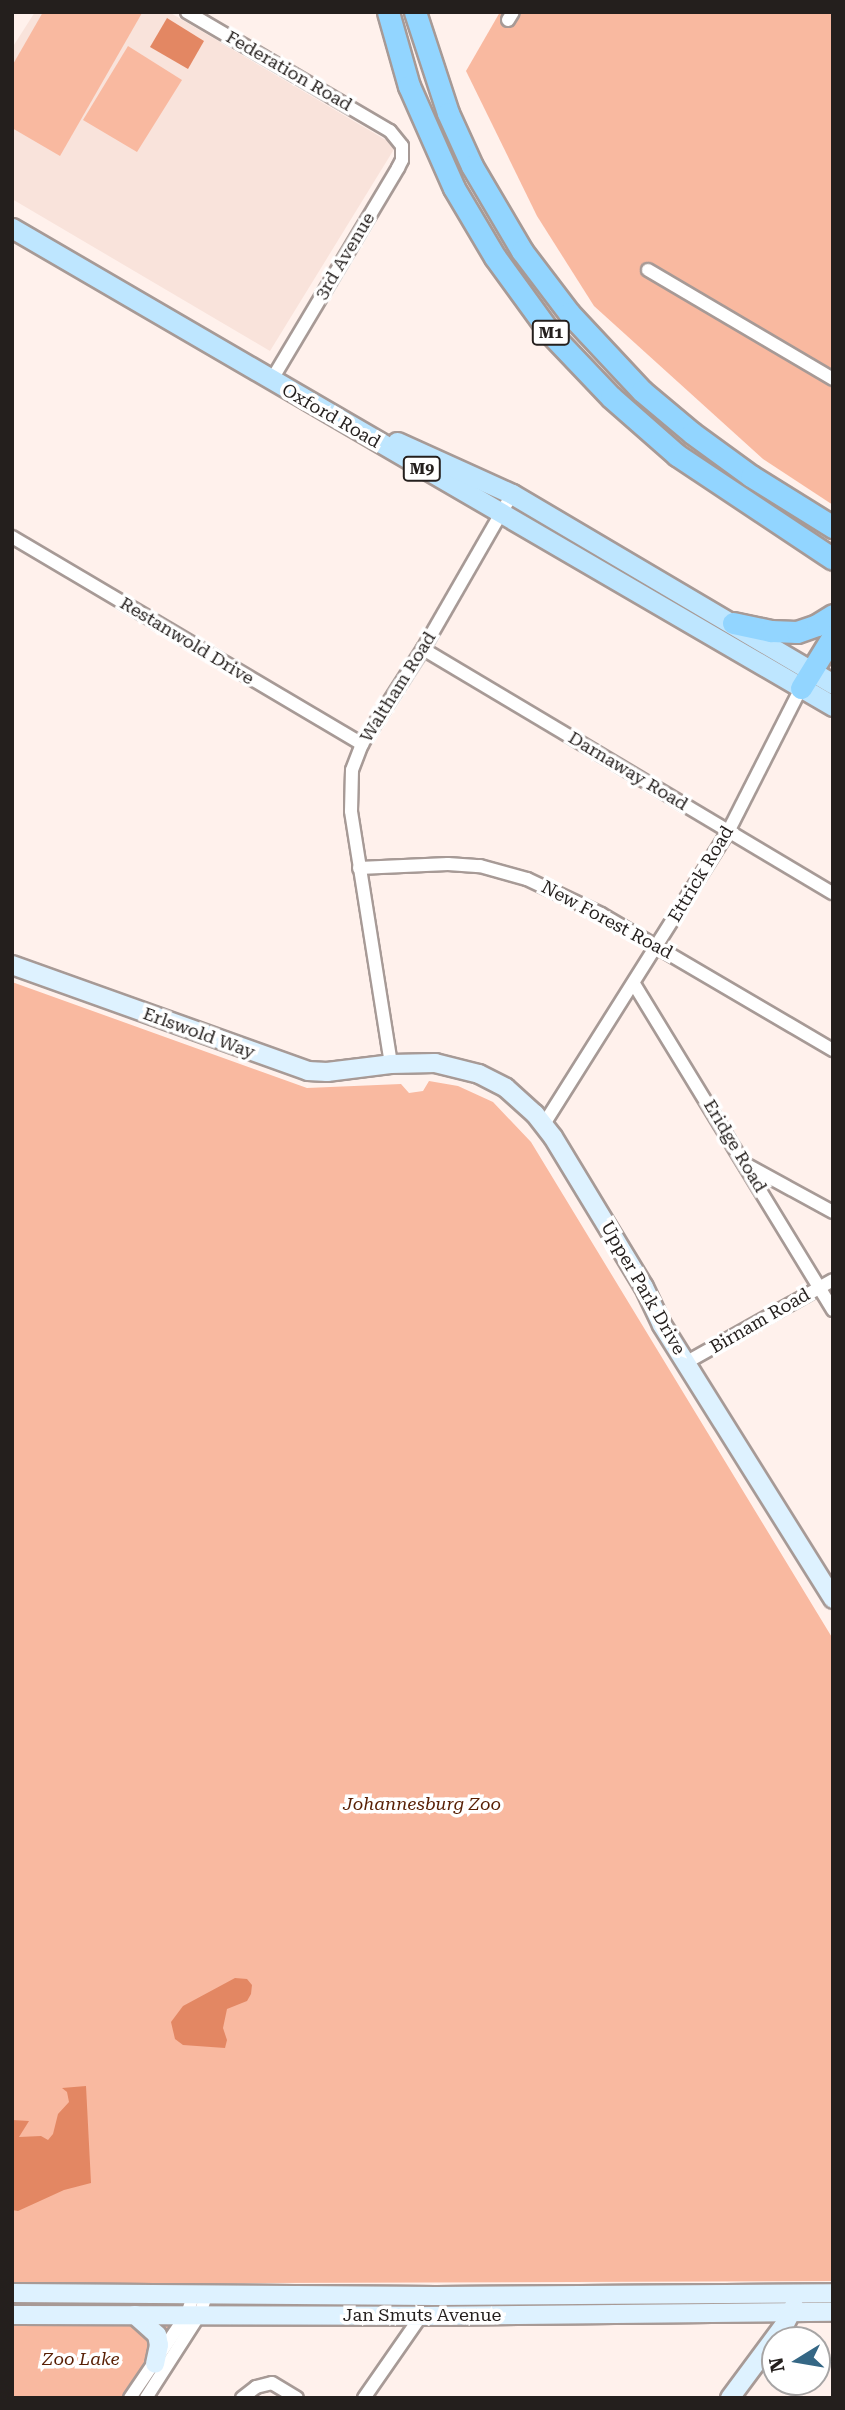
<!DOCTYPE html>
<style>
body{margin:0}
#map{position:relative;width:845px;height:2410px;overflow:hidden;background:#fff1ec;font-family:"Roboto Serif",serif}
div>[style]{position:absolute}
.built>*{inset:0;background:#f9e3db}
.green>*{inset:0;background:#f9b9a0}
.water>*{inset:0;background:#e38763}
.roads{filter:drop-shadow(2px 0 #a79a96) drop-shadow(-2px 0 #a79a96) drop-shadow(0 2px #a79a96) drop-shadow(0 -2px #a79a96)}
.street>*{height:12px;margin:-6px;padding:0 6px;transform-origin:6px;border-radius:6px;background:#fff}
.secondary>*{height:18px;margin:-9px;padding:0 9px;transform-origin:9px;border-radius:9px;background:#def2ff}
.primary>*{height:19px;margin:-9.5px;padding:0 9.5px;transform-origin:9.5px;border-radius:9.5px;background:#bee6ff}
.highway>*{height:21px;margin:-10.5px;padding:0 10.5px;transform-origin:10.5px;border-radius:10.5px;background:#92d5ff}
span{translate:-50% -50%;white-space:nowrap;text-align:center;line-height:1.15;-webkit-text-stroke:7px #fff;paint-order:stroke}
.shield-label span{padding:2px 5px;background:#fff;border:2px solid;border-radius:5px;-webkit-text-stroke-width:0}
.shield-label{font-size:16px;color:#241f1d;font-weight:700}
.street-label{font-size:18px;color:#241f1d}
.park-label{font-size:18px;color:#581f04;font-style:italic}
.frame{position:absolute;inset:0;border:14px solid #241f1d;pointer-events:none}
.north{position:absolute;left:761px;top:2326px;width:70px;height:70px;box-sizing:border-box;background:#fff;border:2px solid #a7a5a5;border-radius:50%;rotate:259deg;font-size:19px;font-weight:700;line-height:28px;text-align:center;color:#241f1d}
.north::after{content:'';display:block;margin:auto;width:24px;height:32px;background:#356785;clip-path:polygon(50% 0,100% 100%,50% 72%,0 100%)}
</style>
<div id="map">
<div class="built">
<div style="clip-path:polygon(35px 12px,169px 12px,396px 146px,270px 351px,12px 199px,12px 48px)"></div>
</div>
<div class="green">
<div style="clip-path:polygon(43px 12px,142px 13px,60px 156px,12px 128px,12px 66px)"></div>
<div style="clip-path:polygon(500px 12px,833px 12px,833px 505px,763px 459px,594px 306px,537px 216px,466px 71px)"></div>
<div style="clip-path:polygon(128px 46px,182px 80px,137px 152px,83px 120px)"></div>
<div style="clip-path:polygon(12px 982px,307px 1088px,401px 1084px,409px 1093px,423px 1091px,429px 1081px,458px 1086px,493px 1102px,531px 1142px,833px 1639px,833px 2281px,12px 2284px)"></div>
<div style="clip-path:polygon(180px 2319px,122px 2398px,12px 2398px,12px 2320px)"></div>
</div>
<div class="water">
<div style="clip-path:polygon(167px 18px,204px 41px,188px 69px,150px 47px)"></div>
<div style="clip-path:polygon(235px 1978px,247px 1979px,252px 1985px,251px 1994px,247px 2001px,227px 2009px,223px 2028px,227px 2040px,225px 2048px,183px 2045px,175px 2039px,171px 2022px,183px 2006px)"></div>
<div style="clip-path:polygon(86px 2086px,91px 2183px,64px 2190px,18px 2211px,12px 2210px,12px 2120px,29px 2121px,19px 2137px,41px 2136px,48px 2140px,53px 2134px,58px 2114px,69px 2102px,67px 2092px,62px 2088px)"></div>
</div>
<div class="roads">
<div class="street">
<div style="left:187px;top:12px;width:235px;rotate:30.4deg"></div>
<div style="left:390px;top:131px;width:19px;rotate:51deg"></div>
<div style="left:402px;top:146px;width:14px;rotate:90deg"></div>
<div style="left:402px;top:160px;width:9px;rotate:117deg"></div>
<div style="left:398px;top:168px;width:248px;rotate:120.8deg"></div>
<div style="left:508px;top:20px;width:9px;rotate:-58deg"></div>
<div style="left:648px;top:270px;width:215px;rotate:30.5deg"></div>
<div style="left:12px;top:537px;width:407px;rotate:30.6deg"></div>
<div style="left:423px;top:649px;width:477px;rotate:30.8deg"></div>
<div style="left:359px;top:868px;width:89px;rotate:-2.6deg"></div>
<div style="left:448px;top:864px;width:32px;rotate:4deg"></div>
<div style="left:480px;top:866px;width:49px;rotate:15.5deg"></div>
<div style="left:527px;top:879px;width:82px;rotate:25.3deg"></div>
<div style="left:601px;top:914px;width:269px;rotate:30.4deg"></div>
<div style="left:634px;top:984px;width:382px;rotate:58.6deg"></div>
<div style="left:391px;top:1064px;width:256px;rotate:-99deg"></div>
<div style="left:351px;top:811px;width:41px;rotate:-88.6deg"></div>
<div style="left:352px;top:770px;width:28px;rotate:-69deg"></div>
<div style="left:362px;top:744px;width:113px;rotate:-57.3deg"></div>
<div style="left:423px;top:649px;width:179px;rotate:-60.1deg"></div>
<div style="left:544px;top:1124px;width:347px;rotate:-57.8deg"></div>
<div style="left:729px;top:830px;width:159px;rotate:-63.1deg"></div>
<div style="left:747px;top:1165px;width:98px;rotate:28.7deg"></div>
<div style="left:687px;top:1362px;width:167px;rotate:-29.3deg"></div>
<div style="left:130px;top:2398px;width:102px;rotate:-55.8deg"></div>
<div style="left:187px;top:2314px;width:21px;rotate:-71deg"></div>
<div style="left:146px;top:2398px;width:100px;rotate:-57.3deg"></div>
<div style="left:200px;top:2314px;width:22px;rotate:-72deg"></div>
<div style="left:242px;top:2398px;width:18px;rotate:-38deg"></div>
<div style="left:256px;top:2387px;width:16px;rotate:-14deg"></div>
<div style="left:272px;top:2383px;width:29px;rotate:31deg"></div>
<div style="left:364px;top:2398px;width:100px;rotate:-55.2deg"></div>
</div>
<div class="secondary">
<div style="left:12px;top:965px;width:314px;rotate:19.7deg"></div>
<div style="left:308px;top:1071px;width:19px;rotate:3deg"></div>
<div style="left:327px;top:1072px;width:64px;rotate:-7.1deg"></div>
<div style="left:391px;top:1064px;width:44px;rotate:-1.3deg"></div>
<div style="left:435px;top:1063px;width:45px;rotate:14deg"></div>
<div style="left:479px;top:1074px;width:30px;rotate:27deg"></div>
<div style="left:506px;top:1088px;width:39px;rotate:42deg"></div>
<div style="left:535px;top:1114px;width:29px;rotate:52deg"></div>
<div style="left:553px;top:1137px;width:175px;rotate:58.8deg"></div>
<div style="left:644px;top:1287px;width:42px;rotate:64.7deg"></div>
<div style="left:662px;top:1325px;width:323px;rotate:58deg"></div>
<div style="left:12px;top:2293px;width:424px;rotate:0.4deg"></div>
<div style="left:436px;top:2296px;width:397px;rotate:-0.4deg"></div>
<div style="left:12px;top:2315px;width:409px;rotate:0.1deg"></div>
<div style="left:421px;top:2316px;width:412px;rotate:-0.6deg"></div>
<div style="left:135px;top:2315px;width:30px;rotate:42deg"></div>
<div style="left:157px;top:2335px;width:10px;rotate:79deg"></div>
<div style="left:159px;top:2345px;width:19px;rotate:102deg"></div>
<div style="left:730px;top:2398px;width:92px;rotate:-53.4deg"></div>
<div style="left:785px;top:2324px;width:20px;rotate:-63deg"></div>
</div>
<div class="primary">
<div style="left:12px;top:228px;width:950px;rotate:30.21deg"></div>
<div style="left:397px;top:442px;width:126px;rotate:24.3deg"></div>
<div style="left:512px;top:494px;width:373px;rotate:30.6deg"></div>
</div>
<div class="highway">
<div style="left:388px;top:12px;width:77px;rotate:74.2deg"></div>
<div style="left:409px;top:86px;width:111px;rotate:66.2deg"></div>
<div style="left:454px;top:188px;width:80px;rotate:59.3deg"></div>
<div style="left:495px;top:257px;width:95px;rotate:54deg"></div>
<div style="left:551px;top:334px;width:87px;rotate:46.4deg"></div>
<div style="left:611px;top:397px;width:88px;rotate:41.3deg"></div>
<div style="left:677px;top:455px;width:187px;rotate:33.7deg"></div>
<div style="left:415px;top:12px;width:106px;rotate:71.9deg"></div>
<div style="left:448px;top:113px;width:58px;rotate:65.6deg"></div>
<div style="left:472px;top:166px;width:99px;rotate:59.5deg"></div>
<div style="left:522px;top:251px;width:78px;rotate:52.8deg"></div>
<div style="left:569px;top:313px;width:107px;rotate:46.9deg"></div>
<div style="left:642px;top:391px;width:65px;rotate:40deg"></div>
<div style="left:692px;top:433px;width:73px;rotate:36.1deg"></div>
<div style="left:751px;top:476px;width:97px;rotate:31.9deg"></div>
<div style="left:733px;top:623px;width:39px;rotate:12deg"></div>
<div style="left:771px;top:631px;width:26px;rotate:2deg"></div>
<div style="left:797px;top:632px;width:21px;rotate:-19deg"></div>
<div style="left:817px;top:625px;width:19px;rotate:-32deg"></div>
<div style="left:801px;top:688px;width:61px;rotate:-58.4deg"></div>
</div>
</div>
<div class="shield-label">
<span style="left:551px;top:333px">M1</span>
<span style="left:422px;top:469px">M9</span>
</div>
<div class="street-label">
<span style="left:289px;top:71px;rotate:30deg">Federation Road</span>
<span style="left:345px;top:256px;rotate:-59deg">3rd Avenue</span>
<span style="left:331px;top:416px;rotate:30deg">Oxford Road</span>
<span style="left:187px;top:641px;rotate:31deg">Restanwold Drive</span>
<span style="left:398px;top:687px;rotate:-58deg">Waltham Road</span>
<span style="left:628px;top:771px;rotate:31deg">Darnaway Road</span>
<span style="left:701px;top:874px;rotate:-59deg">Ettrick Road</span>
<span style="left:607px;top:920px;rotate:28deg">New Forest Road</span>
<span style="left:199px;top:1033px;rotate:20deg">Erlswold Way</span>
<span style="left:735px;top:1146px;rotate:59deg">Eridge Road</span>
<span style="left:643px;top:1288px;rotate:60deg">Upper Park Drive</span>
<span style="left:760px;top:1321px;rotate:-30deg">Birnam Road</span>
<span style="left:422px;top:2315px">Jan Smuts Avenue</span>
</div>
<div class="park-label">
<span style="left:422px;top:1804px">Johannesburg Zoo</span>
<span style="left:81px;top:2359px">Zoo Lake</span>
</div>
<div class="frame"></div>
<div class="north">N</div>
</div>
